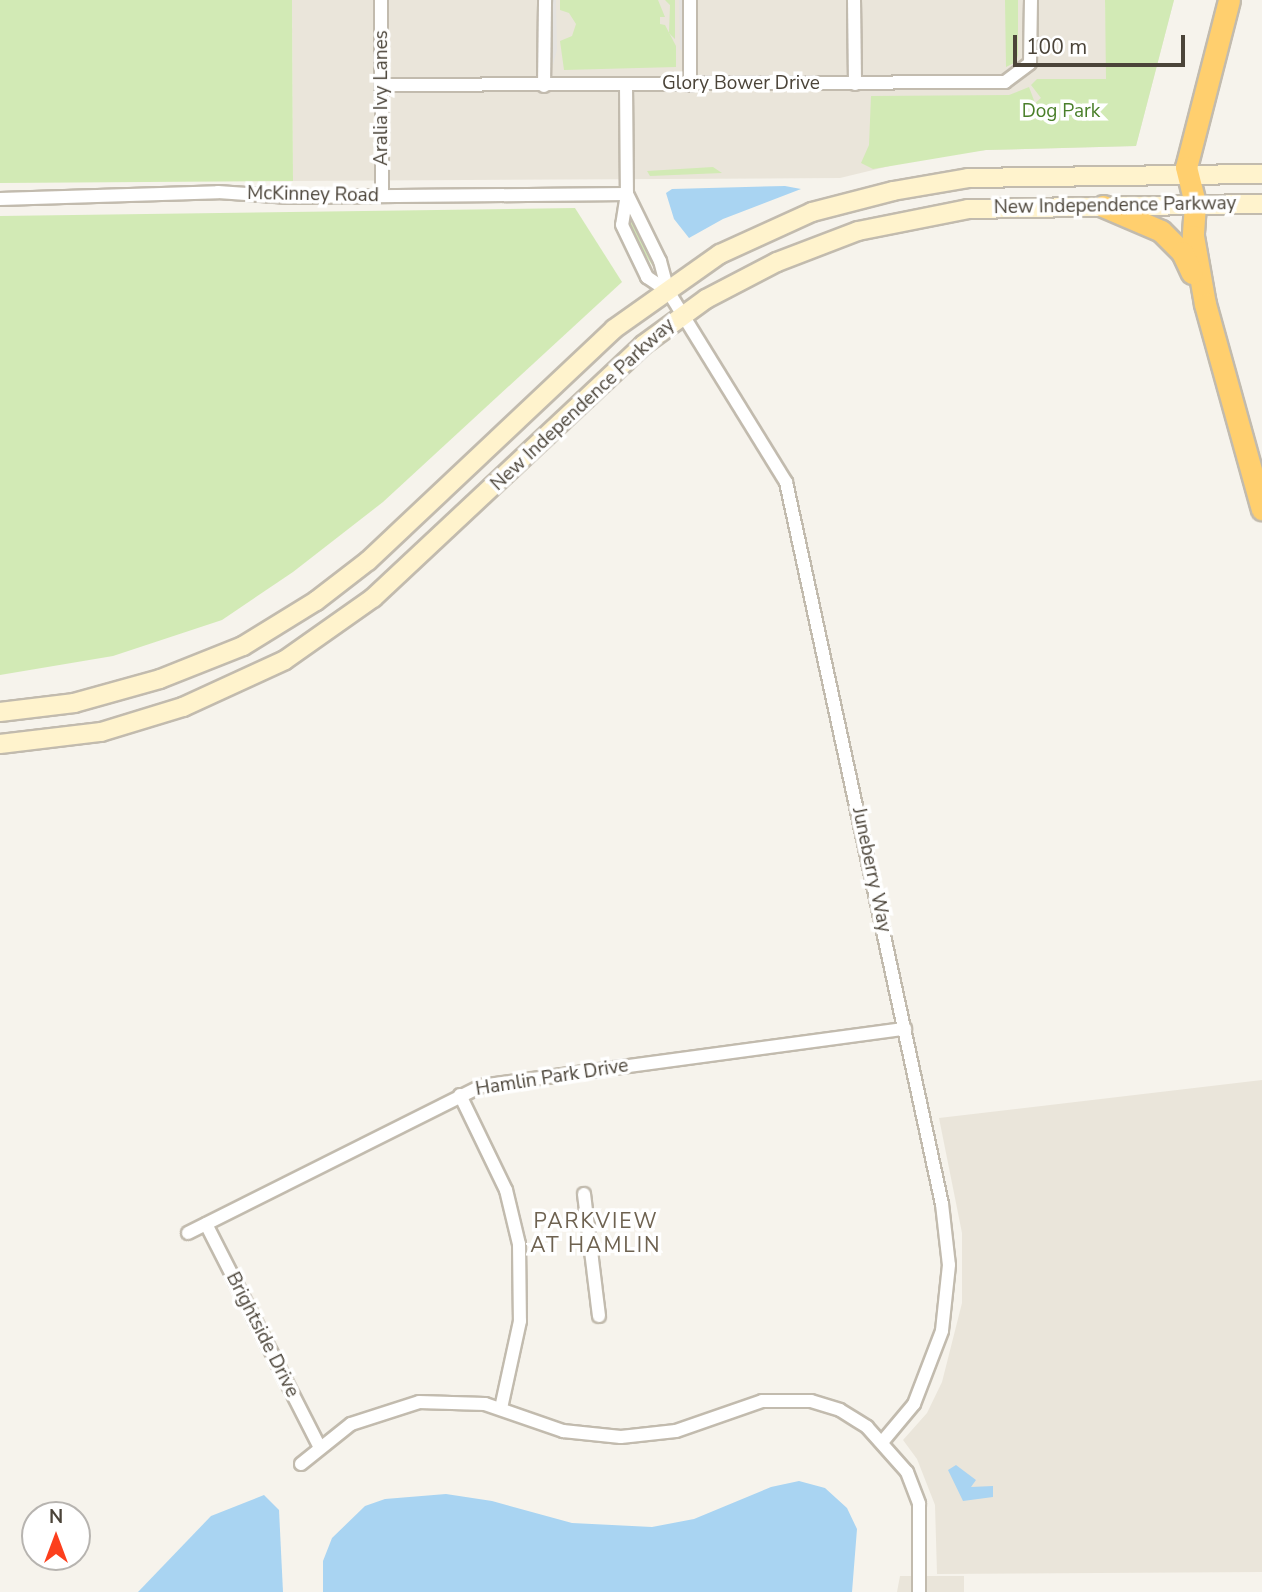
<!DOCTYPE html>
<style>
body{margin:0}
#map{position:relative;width:1262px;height:1592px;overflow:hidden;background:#f6f3ec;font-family:"Nunito Sans",sans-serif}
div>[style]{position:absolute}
.residential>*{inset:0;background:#eae5da}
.green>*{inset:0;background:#d2eab5}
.parking>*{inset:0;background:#e5e3e0}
.water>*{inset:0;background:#a9d4f2}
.roads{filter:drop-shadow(2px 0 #c2bbae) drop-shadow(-2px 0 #c2bbae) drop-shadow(0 2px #c2bbae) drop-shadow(0 -2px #c2bbae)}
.street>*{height:12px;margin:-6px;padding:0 6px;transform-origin:6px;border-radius:6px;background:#fff}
.secondary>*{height:18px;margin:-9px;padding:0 9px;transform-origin:9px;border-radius:9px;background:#fff3cd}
.highway>*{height:21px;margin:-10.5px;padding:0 10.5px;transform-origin:10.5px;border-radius:10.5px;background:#ffcf6e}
span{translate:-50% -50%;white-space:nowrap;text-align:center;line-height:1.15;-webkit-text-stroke:7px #fff;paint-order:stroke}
.street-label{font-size:19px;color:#4b4439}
.park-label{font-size:19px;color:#4a7f2a}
.neighbourhood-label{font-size:21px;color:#6e6250;letter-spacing:2px}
.north{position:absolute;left:21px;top:1501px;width:70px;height:70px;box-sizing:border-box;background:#fff;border:2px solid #b7b4b0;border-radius:50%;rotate:0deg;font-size:19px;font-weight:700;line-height:28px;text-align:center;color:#4b4439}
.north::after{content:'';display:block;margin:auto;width:24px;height:32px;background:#fc3f1d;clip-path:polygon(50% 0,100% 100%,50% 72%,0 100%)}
.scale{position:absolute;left:1013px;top:35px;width:172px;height:32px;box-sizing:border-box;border:4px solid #4b4439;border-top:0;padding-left:9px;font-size:21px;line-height:24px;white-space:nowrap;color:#4b4439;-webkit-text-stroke:5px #fff;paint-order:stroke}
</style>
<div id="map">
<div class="residential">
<div style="clip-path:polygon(292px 0,1105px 0,1106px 26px,1174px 0,1136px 146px,986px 150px,927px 157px,840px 178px,293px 181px)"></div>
<div style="clip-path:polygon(1262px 1080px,1262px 1572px,937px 1574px,935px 1505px,917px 1459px,903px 1440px,927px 1413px,942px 1382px,962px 1303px,962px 1233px,939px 1118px)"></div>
<div style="clip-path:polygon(900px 1576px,964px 1576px,964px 1592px,897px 1592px)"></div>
</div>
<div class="green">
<div style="clip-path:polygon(0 0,292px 0,293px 181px,0 183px)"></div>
<div style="clip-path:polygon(560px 0,658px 0,665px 17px,660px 17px,660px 24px,665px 25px,676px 46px,676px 67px,564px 70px,560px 41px,572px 36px,576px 24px,569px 13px,560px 10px)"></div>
<div style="clip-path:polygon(665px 0,675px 0,675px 39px,669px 33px,670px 5px)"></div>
<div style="clip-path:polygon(1005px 0,1018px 0,1018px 55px,1016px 62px,1006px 67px)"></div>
<div style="clip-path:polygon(1105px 0,1174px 0,1136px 146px,986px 150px,873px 169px,861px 163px,869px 145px,871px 96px,1009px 95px,1029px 87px,1035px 103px,1041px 98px,1031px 85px,1037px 79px,1106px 79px)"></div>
<div style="clip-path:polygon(713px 167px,722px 173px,650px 176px,647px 171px)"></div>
<div style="clip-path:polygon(575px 208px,622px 282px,383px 502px,293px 572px,222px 620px,113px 656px,0 675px,0 216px)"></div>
<div style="clip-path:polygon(627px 211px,653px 262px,652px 265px,632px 234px)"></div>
</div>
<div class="parking">
<div style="clip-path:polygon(552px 0,556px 0,557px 50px,553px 65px)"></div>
<div style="clip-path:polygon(679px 0,683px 0,684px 53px,680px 49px)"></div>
</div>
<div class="water">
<div style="clip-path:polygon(785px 186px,801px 189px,723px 219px,689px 238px,674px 219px,666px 193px,672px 189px)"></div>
<div style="clip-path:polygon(956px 1465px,976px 1480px,971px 1487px,993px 1486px,993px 1497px,963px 1501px,948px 1470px)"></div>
<div style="clip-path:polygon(799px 1481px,825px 1488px,847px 1508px,857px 1529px,852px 1592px,323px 1592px,323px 1561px,332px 1538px,365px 1506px,385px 1499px,446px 1494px,492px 1501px,572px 1523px,652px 1527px,694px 1519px,771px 1487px)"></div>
<div style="clip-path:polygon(264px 1495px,279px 1510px,283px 1592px,138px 1592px,211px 1516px)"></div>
</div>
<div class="roads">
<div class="street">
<div style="left:381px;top:0;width:196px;rotate:89.7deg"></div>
<div style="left:690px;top:0;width:85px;rotate:90deg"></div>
<div style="left:854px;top:0;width:84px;rotate:89.3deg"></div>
<div style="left:382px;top:85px;width:623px;rotate:-0.28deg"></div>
<div style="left:1005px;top:82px;width:31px;rotate:-37deg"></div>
<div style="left:1030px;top:63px;width:63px;rotate:-89.1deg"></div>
<div style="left:626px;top:85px;width:109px;rotate:89.5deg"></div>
<div style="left:627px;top:194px;width:31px;rotate:99deg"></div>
<div style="left:622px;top:225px;width:58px;rotate:64.3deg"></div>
<div style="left:647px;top:277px;width:25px;rotate:34deg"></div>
<div style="left:544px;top:86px;width:86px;rotate:-89.3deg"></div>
<div style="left:627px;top:194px;width:75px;rotate:63.8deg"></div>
<div style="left:660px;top:261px;width:31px;rotate:75deg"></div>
<div style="left:668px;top:291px;width:225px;rotate:58.3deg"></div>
<div style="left:786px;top:482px;width:739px;rotate:77.81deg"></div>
<div style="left:942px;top:1204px;width:61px;rotate:83.5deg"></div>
<div style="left:949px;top:1265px;width:66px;rotate:96.1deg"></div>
<div style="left:942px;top:1331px;width:78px;rotate:111deg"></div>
<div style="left:914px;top:1404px;width:48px;rotate:130deg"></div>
<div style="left:0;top:199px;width:218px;rotate:-1.8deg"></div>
<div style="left:218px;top:192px;width:71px;rotate:4deg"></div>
<div style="left:289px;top:197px;width:338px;rotate:-0.5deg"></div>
<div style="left:460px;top:1095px;width:106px;rotate:64.2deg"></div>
<div style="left:506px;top:1190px;width:56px;rotate:76.5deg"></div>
<div style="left:519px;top:1244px;width:77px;rotate:89.3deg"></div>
<div style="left:520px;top:1321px;width:89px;rotate:102.3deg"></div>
<div style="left:584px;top:1194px;width:123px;rotate:83deg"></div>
<div style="left:206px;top:1224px;width:249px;rotate:63deg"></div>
<div style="left:188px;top:1233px;width:328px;rotate:-26.6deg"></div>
<div style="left:481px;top:1086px;width:428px;rotate:-7.7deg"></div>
<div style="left:301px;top:1464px;width:64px;rotate:-38.7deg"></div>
<div style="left:351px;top:1424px;width:71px;rotate:-17.9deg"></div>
<div style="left:419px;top:1402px;width:66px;rotate:1.7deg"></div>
<div style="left:485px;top:1404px;width:83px;rotate:19.1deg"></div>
<div style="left:563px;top:1431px;width:58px;rotate:5.9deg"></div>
<div style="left:621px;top:1437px;width:55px;rotate:-6.2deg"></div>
<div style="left:676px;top:1431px;width:91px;rotate:-19.2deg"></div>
<div style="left:762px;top:1401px;width:49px"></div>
<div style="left:811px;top:1401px;width:30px;rotate:17deg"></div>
<div style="left:840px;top:1410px;width:32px;rotate:32deg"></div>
<div style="left:867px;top:1427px;width:60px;rotate:48.4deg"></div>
<div style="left:907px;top:1472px;width:34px;rotate:69deg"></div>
<div style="left:919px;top:1504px;width:88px;rotate:90deg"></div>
</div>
<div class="secondary">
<div style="left:0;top:712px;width:75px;rotate:-6.9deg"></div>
<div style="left:74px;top:703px;width:89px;rotate:-15.6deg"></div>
<div style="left:160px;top:679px;width:89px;rotate:-21.7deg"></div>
<div style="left:243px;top:646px;width:86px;rotate:-31.7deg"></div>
<div style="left:316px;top:601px;width:66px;rotate:-37.6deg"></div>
<div style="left:368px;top:561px;width:338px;rotate:-43.3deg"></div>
<div style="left:614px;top:329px;width:130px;rotate:-35.3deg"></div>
<div style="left:720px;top:254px;width:101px;rotate:-24.5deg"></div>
<div style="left:812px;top:212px;width:84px;rotate:-14.5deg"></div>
<div style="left:893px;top:191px;width:76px;rotate:-9.8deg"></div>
<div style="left:968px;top:178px;width:294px;rotate:-0.8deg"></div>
<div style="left:0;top:744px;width:102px;rotate:-6.8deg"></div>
<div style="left:101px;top:732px;width:86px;rotate:-17deg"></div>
<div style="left:183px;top:707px;width:112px;rotate:-24.7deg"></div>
<div style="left:285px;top:660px;width:108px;rotate:-35.2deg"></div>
<div style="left:373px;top:598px;width:370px;rotate:-43.1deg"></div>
<div style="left:643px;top:345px;width:78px;rotate:-36.1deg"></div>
<div style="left:706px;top:299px;width:80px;rotate:-27.5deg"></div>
<div style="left:777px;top:262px;width:87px;rotate:-20.9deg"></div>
<div style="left:858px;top:231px;width:112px;rotate:-11.3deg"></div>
<div style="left:968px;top:209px;width:294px;rotate:-1deg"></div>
</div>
<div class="highway">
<div style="left:1229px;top:0;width:172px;rotate:104.4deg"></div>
<div style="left:1186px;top:167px;width:38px;rotate:76deg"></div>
<div style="left:1195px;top:204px;width:32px;rotate:94deg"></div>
<div style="left:1193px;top:236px;width:69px;rotate:80deg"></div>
<div style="left:1205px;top:304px;width:213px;rotate:74.5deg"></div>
<div style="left:1103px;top:206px;width:63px;rotate:23.3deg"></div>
<div style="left:1161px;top:231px;width:30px;rotate:45deg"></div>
<div style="left:1182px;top:252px;width:23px;rotate:65deg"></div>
</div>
</div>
<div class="street-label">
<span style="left:741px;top:84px">Glory Bower Drive</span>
<span style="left:382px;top:98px;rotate:-90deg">Aralia Ivy Lanes</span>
<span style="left:313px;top:195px;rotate:1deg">McKinney Road</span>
<span style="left:1115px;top:206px;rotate:-1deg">New Independence Parkway</span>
<span style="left:583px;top:405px;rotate:-43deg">New Independence Parkway</span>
<span style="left:871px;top:870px;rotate:78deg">Juneberry Way</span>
<span style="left:552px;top:1078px;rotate:-9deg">Hamlin Park Drive</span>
<span style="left:262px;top:1335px;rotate:63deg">Brightside Drive</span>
</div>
<div class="park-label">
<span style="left:1061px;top:112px">Dog Park</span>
</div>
<div class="neighbourhood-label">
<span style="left:596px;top:1233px">PARKVIEW<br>AT HAMLIN</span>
</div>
<div class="north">N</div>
<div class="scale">100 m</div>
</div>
